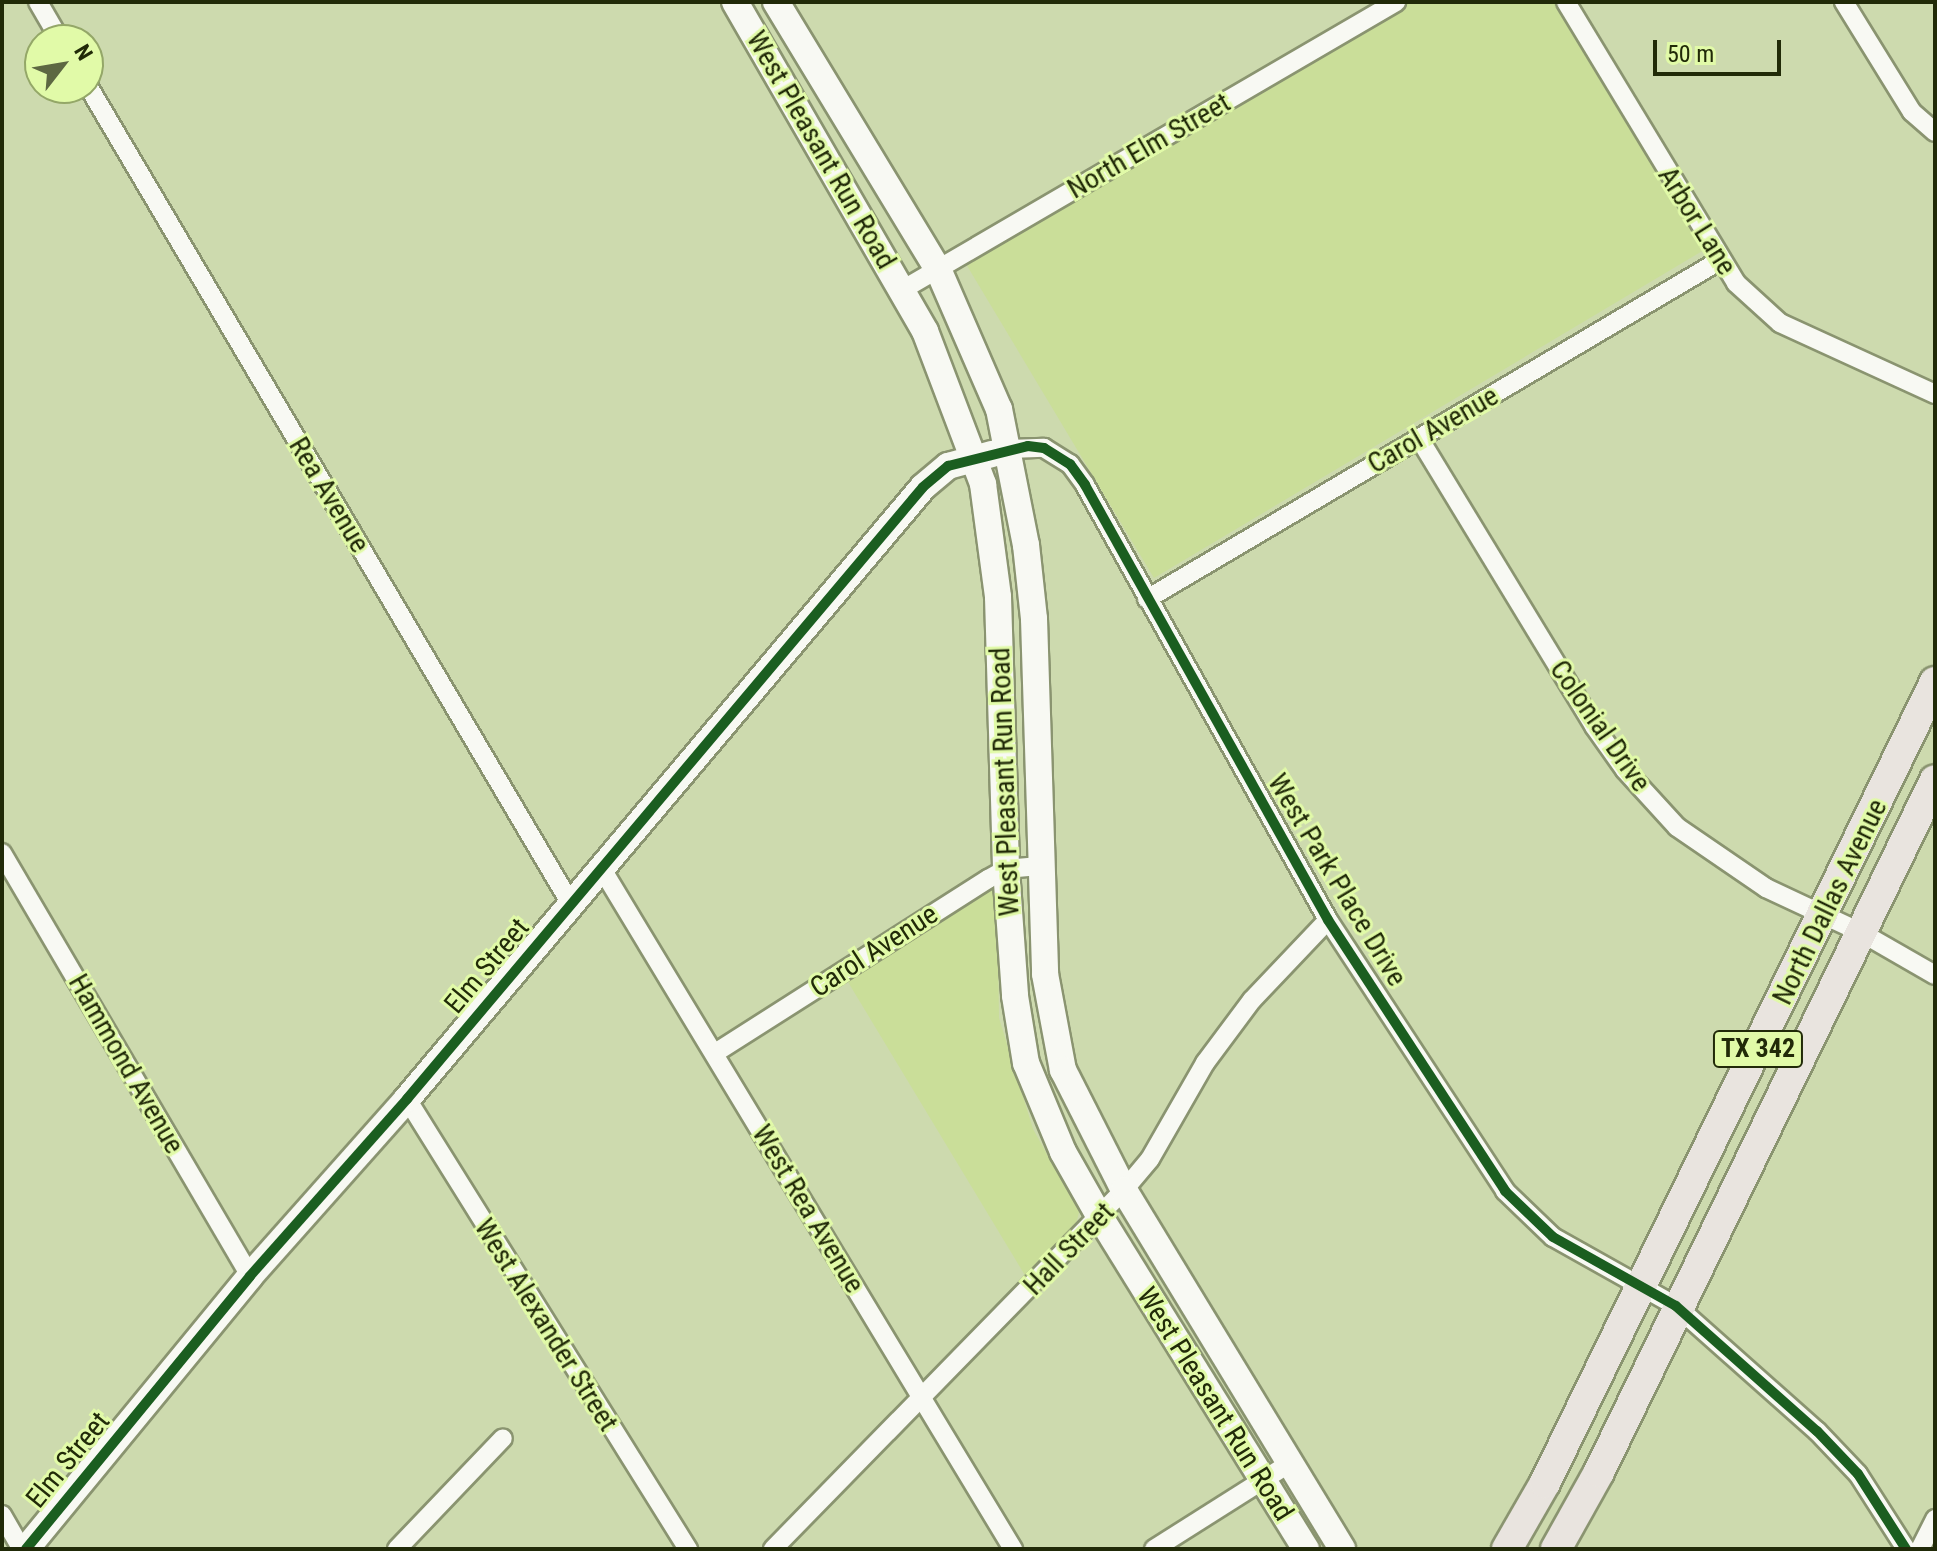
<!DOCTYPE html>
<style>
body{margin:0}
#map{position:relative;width:1937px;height:1551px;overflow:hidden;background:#cddaae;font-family:"Roboto Condensed",sans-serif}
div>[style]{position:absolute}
.built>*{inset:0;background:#cade99}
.roads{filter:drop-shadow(2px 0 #8a9470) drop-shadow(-2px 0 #8a9470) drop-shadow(0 2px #8a9470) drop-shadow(0 -2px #8a9470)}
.street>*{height:18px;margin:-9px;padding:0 9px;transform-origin:9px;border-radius:9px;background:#f8f9f3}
.secondary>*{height:26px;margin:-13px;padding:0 13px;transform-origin:13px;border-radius:13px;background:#f8f9f3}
.primary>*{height:30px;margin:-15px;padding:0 15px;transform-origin:15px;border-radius:15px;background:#e9e4df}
.cycleway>*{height:10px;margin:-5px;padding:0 5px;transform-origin:5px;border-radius:5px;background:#1b5e20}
span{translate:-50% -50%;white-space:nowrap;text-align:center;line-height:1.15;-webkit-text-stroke:6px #e1faa8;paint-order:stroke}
.shield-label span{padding:2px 6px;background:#e1faa8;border:2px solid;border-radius:6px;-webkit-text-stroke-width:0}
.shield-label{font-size:26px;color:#212a08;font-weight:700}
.street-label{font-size:28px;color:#212a08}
.frame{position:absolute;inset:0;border:4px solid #212a08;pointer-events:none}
.north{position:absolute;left:24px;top:24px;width:80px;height:80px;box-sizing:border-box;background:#e1faa8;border:2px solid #94a768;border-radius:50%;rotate:59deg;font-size:22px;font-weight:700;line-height:32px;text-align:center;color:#212a08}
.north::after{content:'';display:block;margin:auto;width:28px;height:36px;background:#5d6842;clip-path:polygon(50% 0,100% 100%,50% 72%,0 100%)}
.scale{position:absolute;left:1653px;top:40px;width:128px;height:36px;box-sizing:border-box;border:4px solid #212a08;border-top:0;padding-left:10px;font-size:24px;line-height:28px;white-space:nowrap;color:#212a08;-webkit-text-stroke:6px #e1faa8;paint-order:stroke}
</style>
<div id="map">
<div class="built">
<div style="clip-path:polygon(1405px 2px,1556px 2px,1704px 250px,1154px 578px,966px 264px)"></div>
<div style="clip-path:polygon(997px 884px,999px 1018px,1033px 1129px,1079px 1212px,1076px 1224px,1026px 1277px,845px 977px)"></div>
</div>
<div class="roads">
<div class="street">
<div style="left:38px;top:2px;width:44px;rotate:59.9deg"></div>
<div style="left:1566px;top:2px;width:328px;rotate:58.8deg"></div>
<div style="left:1736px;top:283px;width:59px;rotate:42.3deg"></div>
<div style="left:1780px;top:323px;width:170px;rotate:24.6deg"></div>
<div style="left:1844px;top:2px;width:129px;rotate:58.3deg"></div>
<div style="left:1912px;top:112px;width:30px;rotate:41deg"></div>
<div style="left:88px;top:86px;width:950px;rotate:59.44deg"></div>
<div style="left:902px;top:290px;width:572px;rotate:-30.24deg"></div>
<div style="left:1419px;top:438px;width:337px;rotate:58.7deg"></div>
<div style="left:1594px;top:726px;width:54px;rotate:54.8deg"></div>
<div style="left:1625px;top:770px;width:77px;rotate:47.6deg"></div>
<div style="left:1677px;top:827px;width:108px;rotate:34.4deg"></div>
<div style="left:1766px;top:888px;width:106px;rotate:25.1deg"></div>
<div style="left:1862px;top:933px;width:84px;rotate:29.9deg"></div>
<div style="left:1009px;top:449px;width:35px;rotate:-2deg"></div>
<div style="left:1044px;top:448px;width:31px;rotate:32deg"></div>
<div style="left:1070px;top:464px;width:26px;rotate:54deg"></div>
<div style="left:1085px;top:485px;width:498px;rotate:60.8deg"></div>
<div style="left:1328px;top:920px;width:324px;rotate:56.8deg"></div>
<div style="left:1505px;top:1191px;width:66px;rotate:43.8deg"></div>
<div style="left:1553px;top:1237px;width:141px;rotate:29.3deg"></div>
<div style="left:1676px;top:1306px;width:188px;rotate:41.6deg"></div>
<div style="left:1817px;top:1431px;width:59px;rotate:46.4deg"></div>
<div style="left:1858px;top:1474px;width:89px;rotate:57.4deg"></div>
<div style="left:1147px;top:599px;width:664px;rotate:-30.58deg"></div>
<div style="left:2px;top:853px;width:490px;rotate:59.6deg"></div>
<div style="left:602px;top:869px;width:795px;rotate:58.85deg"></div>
<div style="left:715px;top:1053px;width:324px;rotate:-32.5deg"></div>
<div style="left:988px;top:879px;width:21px;rotate:-29deg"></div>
<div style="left:1006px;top:869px;width:33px;rotate:-5deg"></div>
<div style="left:407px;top:1099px;width:531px;rotate:58.02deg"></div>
<div style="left:2px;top:1515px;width:39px;rotate:60deg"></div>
<div style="left:397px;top:1549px;width:153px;rotate:-46.3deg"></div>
<div style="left:773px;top:1549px;width:502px;rotate:-45.65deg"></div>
<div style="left:1124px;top:1190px;width:40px;rotate:-50deg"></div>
<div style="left:1150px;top:1159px;width:111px;rotate:-60.2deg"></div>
<div style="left:1205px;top:1063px;width:79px;rotate:-53.3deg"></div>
<div style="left:1252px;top:1000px;width:110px;rotate:-46.5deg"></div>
<div style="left:1154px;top:1549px;width:161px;rotate:-32.3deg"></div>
<div style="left:1920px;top:1549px;width:34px;rotate:-63deg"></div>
</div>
<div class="secondary">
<div style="left:735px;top:2px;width:380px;rotate:60deg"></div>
<div style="left:925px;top:331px;width:164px;rotate:69.2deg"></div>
<div style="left:983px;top:484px;width:114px;rotate:82.4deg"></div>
<div style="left:998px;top:597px;width:272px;rotate:88.3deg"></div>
<div style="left:1006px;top:869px;width:127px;rotate:85.9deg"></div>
<div style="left:1015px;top:996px;width:68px;rotate:80.7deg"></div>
<div style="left:1026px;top:1063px;width:96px;rotate:67.4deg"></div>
<div style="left:1063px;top:1152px;width:75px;rotate:60.4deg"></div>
<div style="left:1100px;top:1217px;width:391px;rotate:58.2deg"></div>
<div style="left:776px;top:2px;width:312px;rotate:58.8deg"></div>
<div style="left:938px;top:269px;width:153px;rotate:66.5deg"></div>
<div style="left:999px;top:409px;width:139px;rotate:78.8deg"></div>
<div style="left:1026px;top:545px;width:74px;rotate:83.8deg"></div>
<div style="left:1034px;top:619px;width:355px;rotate:88.2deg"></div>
<div style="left:1045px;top:974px;width:98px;rotate:79.4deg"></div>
<div style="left:1063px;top:1070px;width:135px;rotate:63.1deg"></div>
<div style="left:1124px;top:1190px;width:420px;rotate:58.7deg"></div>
<div style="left:26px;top:1549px;width:353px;rotate:-50.6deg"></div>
<div style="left:250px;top:1276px;width:237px;rotate:-48.4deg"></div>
<div style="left:407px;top:1099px;width:800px;rotate:-49.86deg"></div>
<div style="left:923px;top:487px;width:33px;rotate:-40deg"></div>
<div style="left:948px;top:466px;width:46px;rotate:-15.3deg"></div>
</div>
<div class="primary">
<div style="left:1507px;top:1549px;width:76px;rotate:-60.1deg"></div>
<div style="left:1545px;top:1483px;width:891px;rotate:-64.04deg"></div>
<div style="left:1556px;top:1549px;width:88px;rotate:-60.8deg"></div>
<div style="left:1599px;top:1472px;width:769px;rotate:-64.1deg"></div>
</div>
</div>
<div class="cycleway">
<div style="left:26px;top:1549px;width:353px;rotate:-50.6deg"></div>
<div style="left:250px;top:1276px;width:237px;rotate:-48.4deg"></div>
<div style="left:407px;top:1099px;width:800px;rotate:-49.86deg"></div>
<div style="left:923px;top:487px;width:33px;rotate:-40deg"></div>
<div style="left:948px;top:466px;width:82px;rotate:-14deg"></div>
<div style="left:1028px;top:446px;width:16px;rotate:7deg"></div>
<div style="left:1044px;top:448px;width:31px;rotate:32deg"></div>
<div style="left:1070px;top:464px;width:26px;rotate:54deg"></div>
<div style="left:1085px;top:485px;width:498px;rotate:60.8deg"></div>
<div style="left:1328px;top:920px;width:324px;rotate:56.8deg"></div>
<div style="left:1505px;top:1191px;width:66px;rotate:43.8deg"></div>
<div style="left:1553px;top:1237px;width:141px;rotate:29.3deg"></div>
<div style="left:1676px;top:1306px;width:188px;rotate:41.6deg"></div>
<div style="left:1817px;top:1431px;width:59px;rotate:46.4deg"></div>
<div style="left:1858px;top:1474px;width:89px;rotate:57.4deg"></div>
</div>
<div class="shield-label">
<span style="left:1758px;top:1049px">TX 342</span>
</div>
<div class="street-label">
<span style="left:1149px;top:146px;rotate:-30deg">North Elm Street</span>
<span style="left:821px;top:150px;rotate:60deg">West Pleasant Run Road</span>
<span style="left:1697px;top:221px;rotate:58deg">Arbor Lane</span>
<span style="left:1433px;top:430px;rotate:-30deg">Carol Avenue</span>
<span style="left:329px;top:495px;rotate:59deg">Rea Avenue</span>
<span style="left:1600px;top:726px;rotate:55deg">Colonial Drive</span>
<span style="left:1005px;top:782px;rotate:-92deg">West Pleasant Run Road</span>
<span style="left:1337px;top:880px;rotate:59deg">West Park Place Drive</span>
<span style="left:1830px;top:902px;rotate:-64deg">North Dallas Avenue</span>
<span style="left:874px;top:951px;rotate:-33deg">Carol Avenue</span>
<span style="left:487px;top:966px;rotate:-50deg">Elm Street</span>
<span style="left:126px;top:1064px;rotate:60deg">Hammond Avenue</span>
<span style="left:808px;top:1209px;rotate:59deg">West Rea Avenue</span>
<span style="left:1069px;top:1249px;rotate:-46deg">Hall Street</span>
<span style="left:546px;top:1325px;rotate:58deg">West Alexander Street</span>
<span style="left:1215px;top:1404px;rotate:58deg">West Pleasant Run Road</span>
<span style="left:68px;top:1460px;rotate:-51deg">Elm Street</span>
</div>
<div class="frame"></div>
<div class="north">N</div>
<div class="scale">50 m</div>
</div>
